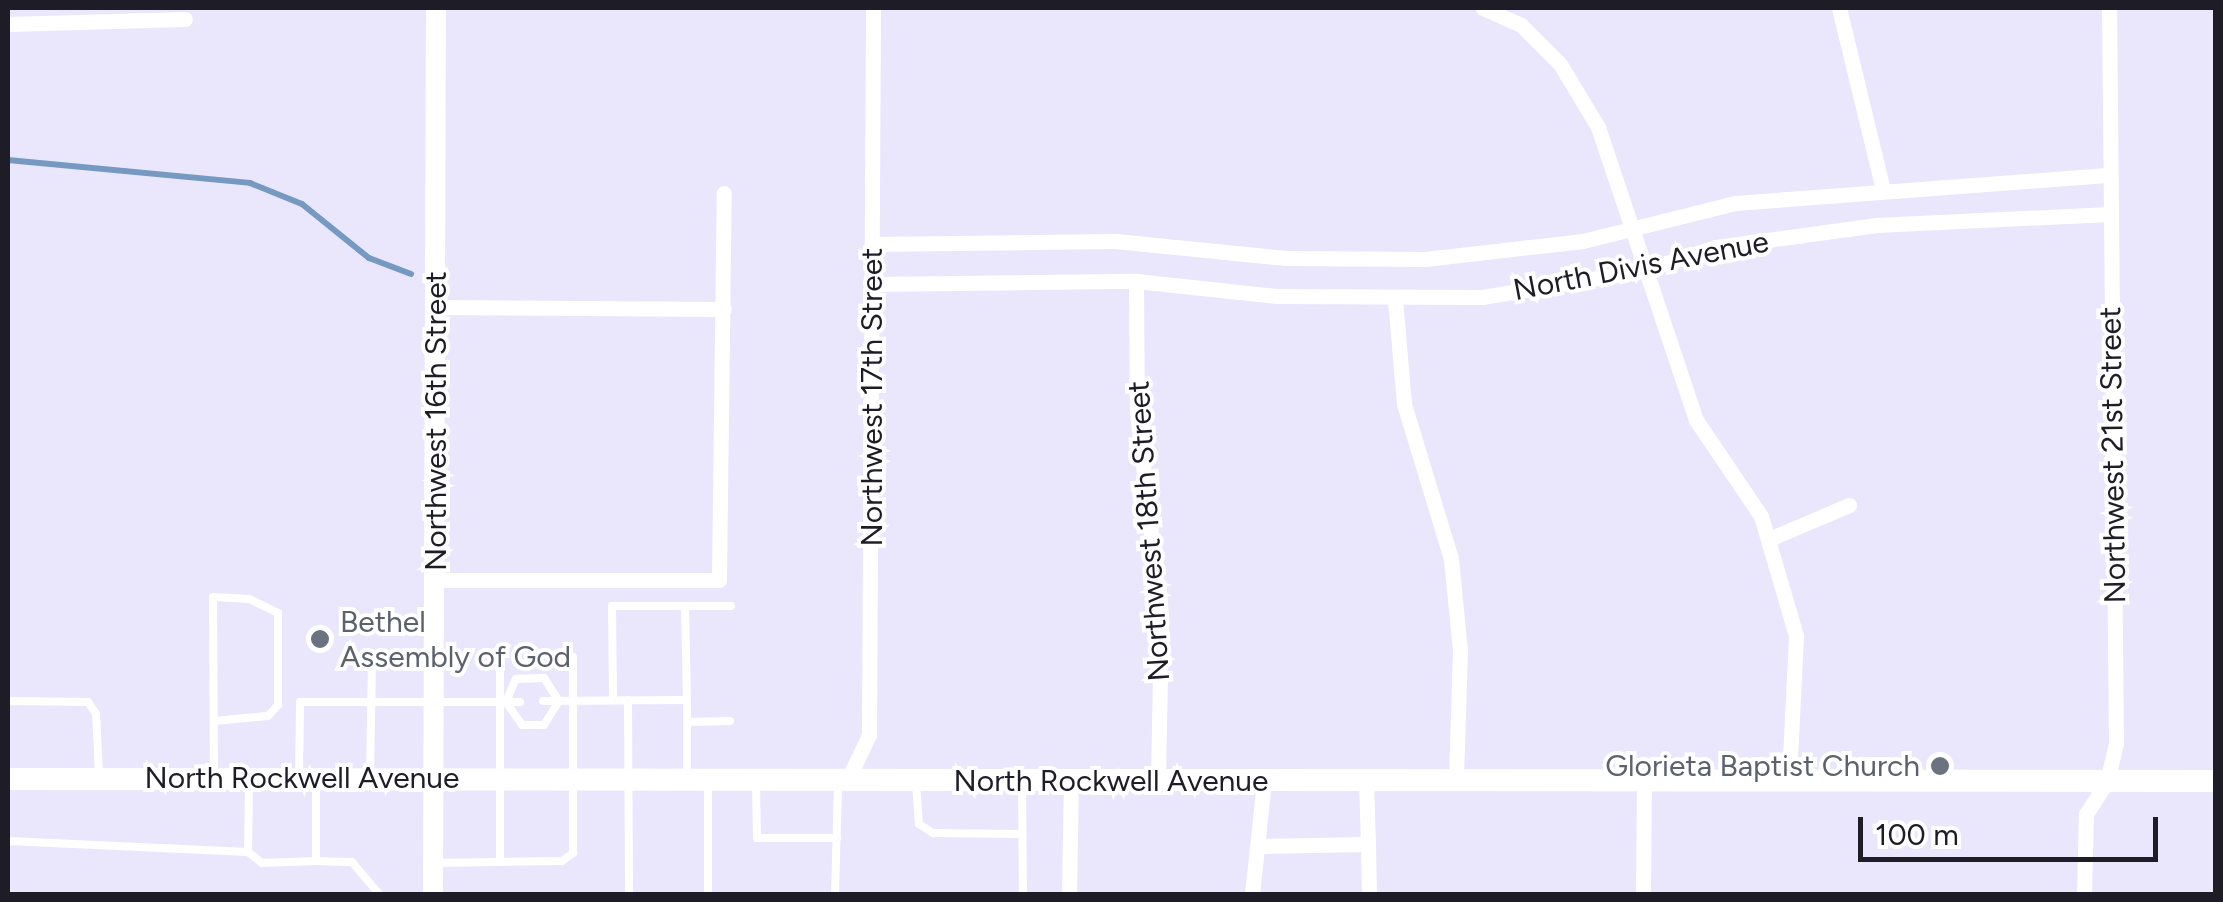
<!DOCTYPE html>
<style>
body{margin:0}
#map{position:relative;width:2223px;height:902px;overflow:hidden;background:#eae7fc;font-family:Figtree,sans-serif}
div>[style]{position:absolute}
.stream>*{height:6px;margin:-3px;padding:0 3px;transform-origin:3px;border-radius:3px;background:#7599c1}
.service>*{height:8px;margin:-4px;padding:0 4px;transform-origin:4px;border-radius:4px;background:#fff}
.minor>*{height:15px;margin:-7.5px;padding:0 7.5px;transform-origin:7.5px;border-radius:7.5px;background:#fff}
.tertiary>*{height:20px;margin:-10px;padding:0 10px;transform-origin:10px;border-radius:10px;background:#fff}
.secondary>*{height:22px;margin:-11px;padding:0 11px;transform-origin:11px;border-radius:11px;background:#fff}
.dots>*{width:28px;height:28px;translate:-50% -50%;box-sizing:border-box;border:5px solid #fff;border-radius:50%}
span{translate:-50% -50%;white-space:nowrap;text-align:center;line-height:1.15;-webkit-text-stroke:8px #fff;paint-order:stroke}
.street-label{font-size:30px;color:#1e1c26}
.worship-label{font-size:30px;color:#5b616d}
.left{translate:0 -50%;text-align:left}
.right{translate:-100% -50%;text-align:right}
.frame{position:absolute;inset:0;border:10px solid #1e1c26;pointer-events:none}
.scale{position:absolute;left:1858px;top:817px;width:300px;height:45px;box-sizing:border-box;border:5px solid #1e1c26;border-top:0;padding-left:12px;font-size:30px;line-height:35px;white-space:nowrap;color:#1e1c26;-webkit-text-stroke:8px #fff;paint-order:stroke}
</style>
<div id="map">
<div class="stream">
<div style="left:8px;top:160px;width:243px;rotate:5.4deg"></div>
<div style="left:250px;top:183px;width:56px;rotate:22deg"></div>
<div style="left:302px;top:204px;width:86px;rotate:38.9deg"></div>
<div style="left:369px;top:258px;width:45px;rotate:20.9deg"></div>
</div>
<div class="service">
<div style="left:685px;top:606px;width:94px;rotate:88.8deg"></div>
<div style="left:500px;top:658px;width:204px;rotate:90deg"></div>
<div style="left:613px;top:700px;width:94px;rotate:-90.6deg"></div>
<div style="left:612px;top:606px;width:119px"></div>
<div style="left:628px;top:700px;width:194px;rotate:89.7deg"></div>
<div style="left:8px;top:701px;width:80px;rotate:0.7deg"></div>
<div style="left:88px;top:702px;width:14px;rotate:56deg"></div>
<div style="left:96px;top:714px;width:60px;rotate:87.1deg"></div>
<div style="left:543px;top:701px;width:144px;rotate:-0.4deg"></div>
<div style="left:687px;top:700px;width:75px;rotate:90deg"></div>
<div style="left:506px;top:702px;width:25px;rotate:-67deg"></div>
<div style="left:516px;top:679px;width:28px;rotate:-2deg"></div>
<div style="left:544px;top:678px;width:27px;rotate:57deg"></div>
<div style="left:506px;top:702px;width:28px;rotate:55deg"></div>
<div style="left:522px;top:725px;width:22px"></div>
<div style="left:544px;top:725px;width:28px;rotate:-58deg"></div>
<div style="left:214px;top:721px;width:54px;rotate:-5.3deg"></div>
<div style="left:268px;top:716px;width:15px;rotate:-48deg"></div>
<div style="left:278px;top:705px;width:92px;rotate:-90deg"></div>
<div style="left:278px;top:613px;width:32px;rotate:-154deg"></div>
<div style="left:249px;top:599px;width:36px;rotate:-177deg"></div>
<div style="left:213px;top:597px;width:177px;rotate:89.7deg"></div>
<div style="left:687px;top:722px;width:43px;rotate:-1.3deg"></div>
<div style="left:370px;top:777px;width:118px;rotate:-89deg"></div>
<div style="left:372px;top:659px;width:58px;rotate:-1deg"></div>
<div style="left:299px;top:778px;width:76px;rotate:-89.2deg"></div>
<div style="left:300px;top:702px;width:220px"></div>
<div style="left:756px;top:782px;width:56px;rotate:89deg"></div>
<div style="left:757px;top:838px;width:80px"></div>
<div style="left:316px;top:783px;width:78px;rotate:90deg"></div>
<div style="left:316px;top:861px;width:36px;rotate:2deg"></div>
<div style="left:352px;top:862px;width:42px;rotate:49.8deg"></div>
<div style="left:249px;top:784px;width:68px;rotate:90.8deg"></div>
<div style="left:248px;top:852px;width:18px;rotate:38deg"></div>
<div style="left:262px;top:863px;width:54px;rotate:-2.1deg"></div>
<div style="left:708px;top:784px;width:110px;rotate:90deg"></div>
<div style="left:916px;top:784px;width:40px;rotate:85.7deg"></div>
<div style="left:919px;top:824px;width:17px;rotate:33deg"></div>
<div style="left:933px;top:833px;width:89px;rotate:0.6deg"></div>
<div style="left:1022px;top:784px;width:110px;rotate:89.5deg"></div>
<div style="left:8px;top:841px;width:240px;rotate:2.6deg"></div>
<div style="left:434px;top:863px;width:128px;rotate:-0.9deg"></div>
<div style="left:562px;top:861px;width:14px;rotate:-36deg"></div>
<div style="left:573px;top:853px;width:196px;rotate:-90deg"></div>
<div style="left:835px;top:894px;width:109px;rotate:-88.4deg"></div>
</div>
<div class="minor">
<div style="left:1483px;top:8px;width:42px;rotate:24.1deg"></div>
<div style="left:1521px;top:25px;width:55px;rotate:45deg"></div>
<div style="left:1560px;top:64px;width:74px;rotate:58.9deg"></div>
<div style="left:1598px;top:127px;width:309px;rotate:71.5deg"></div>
<div style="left:1696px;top:420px;width:116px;rotate:55.9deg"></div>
<div style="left:1761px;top:516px;width:125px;rotate:73.7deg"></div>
<div style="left:1796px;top:636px;width:143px;rotate:92.8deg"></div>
<div style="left:1839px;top:8px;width:187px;rotate:76.4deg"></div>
<div style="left:8px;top:24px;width:177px;rotate:-1.6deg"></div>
<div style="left:873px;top:244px;width:242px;rotate:-0.7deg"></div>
<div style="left:1115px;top:241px;width:172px;rotate:5.7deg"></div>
<div style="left:1286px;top:258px;width:139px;rotate:0.4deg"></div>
<div style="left:1425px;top:259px;width:159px;rotate:-6.5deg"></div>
<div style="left:1583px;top:241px;width:157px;rotate:-14deg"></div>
<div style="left:1735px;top:203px;width:376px;rotate:-4.3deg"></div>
<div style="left:1136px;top:281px;width:132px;rotate:89.6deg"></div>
<div style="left:1137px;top:413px;width:210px;rotate:83.4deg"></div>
<div style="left:1161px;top:622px;width:160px;rotate:91.1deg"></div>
<div style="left:873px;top:284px;width:263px;rotate:-0.7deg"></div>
<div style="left:1136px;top:281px;width:141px;rotate:6.1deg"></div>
<div style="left:1276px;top:296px;width:206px;rotate:0.3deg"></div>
<div style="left:1482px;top:297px;width:161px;rotate:-9.3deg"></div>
<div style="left:1641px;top:271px;width:79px;rotate:-17.7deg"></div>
<div style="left:1716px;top:247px;width:162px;rotate:-7.8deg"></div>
<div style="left:1876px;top:225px;width:234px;rotate:-2.7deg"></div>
<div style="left:1395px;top:299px;width:105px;rotate:85.1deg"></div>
<div style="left:1404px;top:404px;width:162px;rotate:73.1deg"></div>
<div style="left:1451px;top:559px;width:91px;rotate:84.4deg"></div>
<div style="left:1460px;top:650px;width:129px;rotate:91.8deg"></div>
<div style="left:436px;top:307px;width:288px;rotate:0.4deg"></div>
<div style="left:1769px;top:539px;width:87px;rotate:-23deg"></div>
<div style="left:435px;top:580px;width:284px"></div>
<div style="left:719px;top:580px;width:387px;rotate:-89.3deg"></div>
<div style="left:847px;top:781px;width:51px;rotate:-64.4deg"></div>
<div style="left:869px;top:735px;width:727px;rotate:-89.68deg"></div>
<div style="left:1368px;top:844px;width:50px;rotate:88.9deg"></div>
<div style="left:1262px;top:846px;width:106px;rotate:-1.1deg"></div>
<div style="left:1368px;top:844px;width:64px;rotate:-91.8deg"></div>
<div style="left:1069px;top:894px;width:112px;rotate:-89deg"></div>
<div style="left:1252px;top:894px;width:114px;rotate:-83.9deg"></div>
<div style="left:1643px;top:894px;width:115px;rotate:-89.5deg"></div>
<div style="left:2084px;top:894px;width:80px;rotate:-88.6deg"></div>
<div style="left:2086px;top:814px;width:38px;rotate:-57deg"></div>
<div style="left:2107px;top:782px;width:39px;rotate:-77deg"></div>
<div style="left:2116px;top:744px;width:736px;rotate:-90.54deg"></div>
</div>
<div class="tertiary">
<div style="left:433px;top:894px;width:886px;rotate:-89.81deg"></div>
</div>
<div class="secondary">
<div style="left:8px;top:779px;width:2208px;rotate:0.05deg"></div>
</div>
<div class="dots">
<div style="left:320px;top:639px;background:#6b7280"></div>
<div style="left:1940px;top:766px;background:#6b7280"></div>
</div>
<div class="street-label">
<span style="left:1641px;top:266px;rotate:-11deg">North Divis Avenue</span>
<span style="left:872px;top:397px;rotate:-90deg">Northwest 17th Street</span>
<span style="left:436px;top:421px;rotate:-90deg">Northwest 16th Street</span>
<span style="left:2113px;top:455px;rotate:-91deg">Northwest 21st Street</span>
<span style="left:1149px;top:531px;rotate:-94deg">Northwest 18th Street</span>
<span style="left:302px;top:778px">North Rockwell Avenue</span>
<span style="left:1111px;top:781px">North Rockwell Avenue</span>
</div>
<div class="worship-label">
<span class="left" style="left:340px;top:639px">Bethel<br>Assembly of God</span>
<span class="right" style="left:1920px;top:766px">Glorieta Baptist Church</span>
</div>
<div class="frame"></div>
<div class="scale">100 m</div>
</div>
